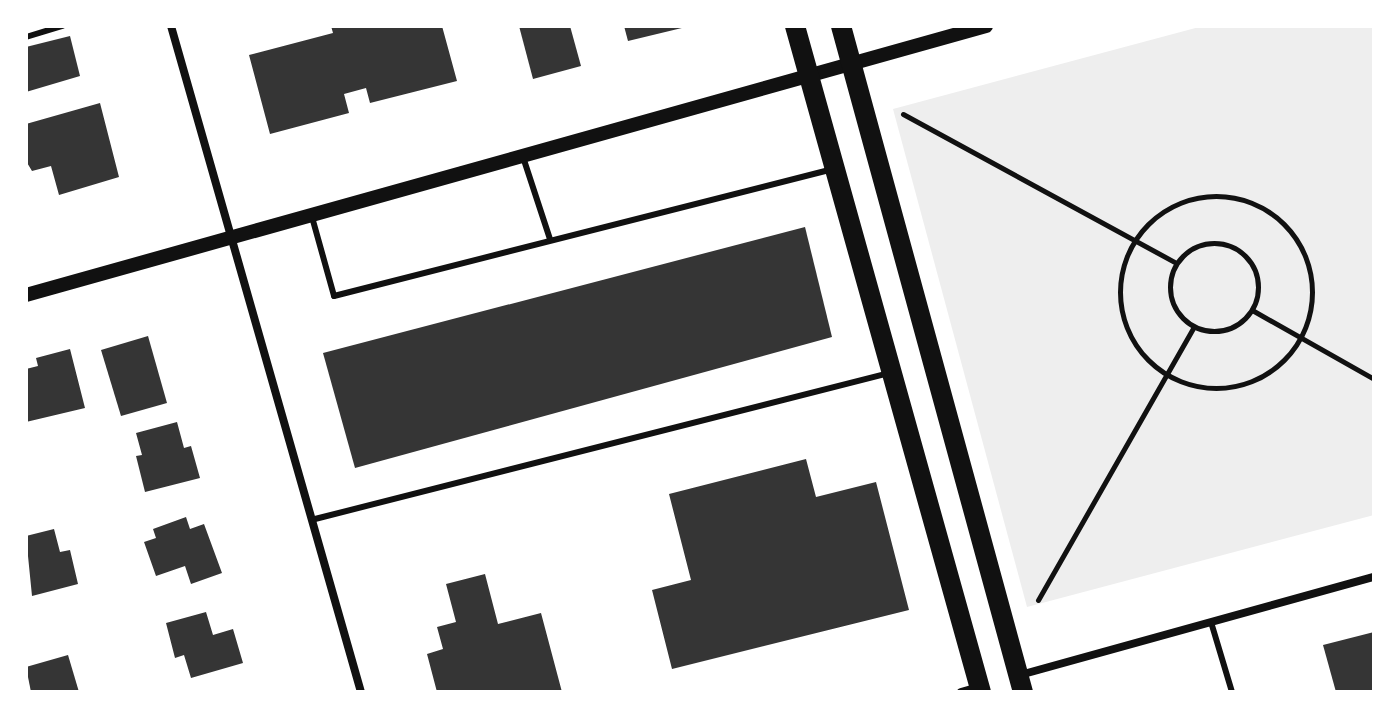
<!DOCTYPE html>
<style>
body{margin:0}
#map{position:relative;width:1400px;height:718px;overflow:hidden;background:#fff;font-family:"Nunito Sans",sans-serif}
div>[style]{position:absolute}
.green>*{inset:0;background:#eee}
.building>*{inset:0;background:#353535}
.path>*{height:5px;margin:-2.5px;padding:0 2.5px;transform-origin:2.5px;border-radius:2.5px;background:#111}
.path>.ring{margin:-2.5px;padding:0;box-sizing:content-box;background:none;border:5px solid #111;border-radius:50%}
.service>*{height:6px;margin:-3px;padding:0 3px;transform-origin:3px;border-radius:3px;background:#111}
.minor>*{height:8px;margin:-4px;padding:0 4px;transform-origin:4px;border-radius:4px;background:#111}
.tertiary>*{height:14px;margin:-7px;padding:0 7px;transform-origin:7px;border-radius:7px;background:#111}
.primary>*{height:20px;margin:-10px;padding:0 10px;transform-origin:10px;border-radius:10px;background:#111}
span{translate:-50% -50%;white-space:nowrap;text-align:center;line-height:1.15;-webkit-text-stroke:7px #fff;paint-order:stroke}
.frame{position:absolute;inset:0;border:28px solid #fff;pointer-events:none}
</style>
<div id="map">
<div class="green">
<div style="clip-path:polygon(1203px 26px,1374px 26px,1374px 515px,1027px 607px,893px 109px)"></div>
</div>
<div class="building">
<div style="clip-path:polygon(331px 26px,442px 26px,457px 81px,370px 103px,366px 88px,344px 94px,349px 113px,270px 134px,249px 55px,333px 33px)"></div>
<div style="clip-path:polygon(519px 26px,570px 26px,581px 66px,533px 79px)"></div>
<div style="clip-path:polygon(624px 26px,686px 26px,686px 27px,628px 41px)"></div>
<div style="clip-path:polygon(70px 36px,80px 76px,26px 92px,26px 47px)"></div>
<div style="clip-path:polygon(100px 103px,119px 177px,59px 195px,51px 166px,32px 171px,26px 161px,26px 124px)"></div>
<div style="clip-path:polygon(805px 227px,832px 337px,355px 468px,323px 353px)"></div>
<div style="clip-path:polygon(148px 336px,167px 403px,121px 416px,101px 350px)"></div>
<div style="clip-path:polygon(70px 349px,85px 408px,26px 422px,26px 369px,38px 366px,36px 358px)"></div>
<div style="clip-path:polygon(177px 422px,184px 448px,191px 446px,200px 478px,145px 492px,136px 456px,142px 455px,136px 433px)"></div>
<div style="clip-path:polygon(806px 459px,816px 497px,876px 482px,909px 610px,672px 669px,652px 590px,691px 580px,669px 494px)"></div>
<div style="clip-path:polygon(186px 517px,190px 529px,204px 524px,222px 573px,191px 584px,185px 566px,156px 576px,144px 542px,156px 538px,153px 529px)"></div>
<div style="clip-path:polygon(54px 529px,60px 552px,70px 550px,78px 584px,32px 596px,26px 536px)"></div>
<div style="clip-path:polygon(485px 574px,498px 624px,541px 613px,562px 692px,437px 692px,427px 654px,443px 649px,437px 627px,456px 622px,446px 584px)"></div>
<div style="clip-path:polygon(206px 612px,213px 635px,233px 629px,243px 663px,191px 678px,184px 655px,175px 658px,166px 623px)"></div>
<div style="clip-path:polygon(1374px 632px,1374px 692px,1336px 692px,1323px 645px)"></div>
<div style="clip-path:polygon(68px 655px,79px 692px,31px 692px,26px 667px)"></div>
</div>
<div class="path">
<div style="left:903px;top:114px;width:311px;rotate:28.6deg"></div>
<div class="ring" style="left:1120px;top:196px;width:187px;height:187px"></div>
<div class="ring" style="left:1170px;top:243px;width:83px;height:83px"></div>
<div style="left:1252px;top:310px;width:140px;rotate:29.5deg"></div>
<div style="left:1038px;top:600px;width:314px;rotate:-60.3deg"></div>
</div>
<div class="service">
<div style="left:26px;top:37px;width:38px;rotate:-17deg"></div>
<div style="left:523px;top:157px;width:86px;rotate:71.8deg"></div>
<div style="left:312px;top:217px;width:82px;rotate:74.4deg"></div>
<div style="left:334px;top:296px;width:515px;rotate:-14.28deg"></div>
<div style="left:315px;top:519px;width:592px;rotate:-14.27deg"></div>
<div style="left:1211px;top:622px;width:73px;rotate:73.3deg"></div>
</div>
<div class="minor">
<div style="left:171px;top:26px;width:693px;rotate:74.08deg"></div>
<div style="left:1020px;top:675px;width:367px;rotate:-15.5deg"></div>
<div style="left:961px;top:692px;width:19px;rotate:-16deg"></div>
</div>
<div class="tertiary">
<div style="left:26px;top:295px;width:997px;rotate:-15.65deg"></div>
</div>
<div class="primary">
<div style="left:795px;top:26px;width:691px;rotate:74.4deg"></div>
<div style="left:841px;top:26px;width:690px;rotate:74.72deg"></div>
</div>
<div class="frame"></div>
</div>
